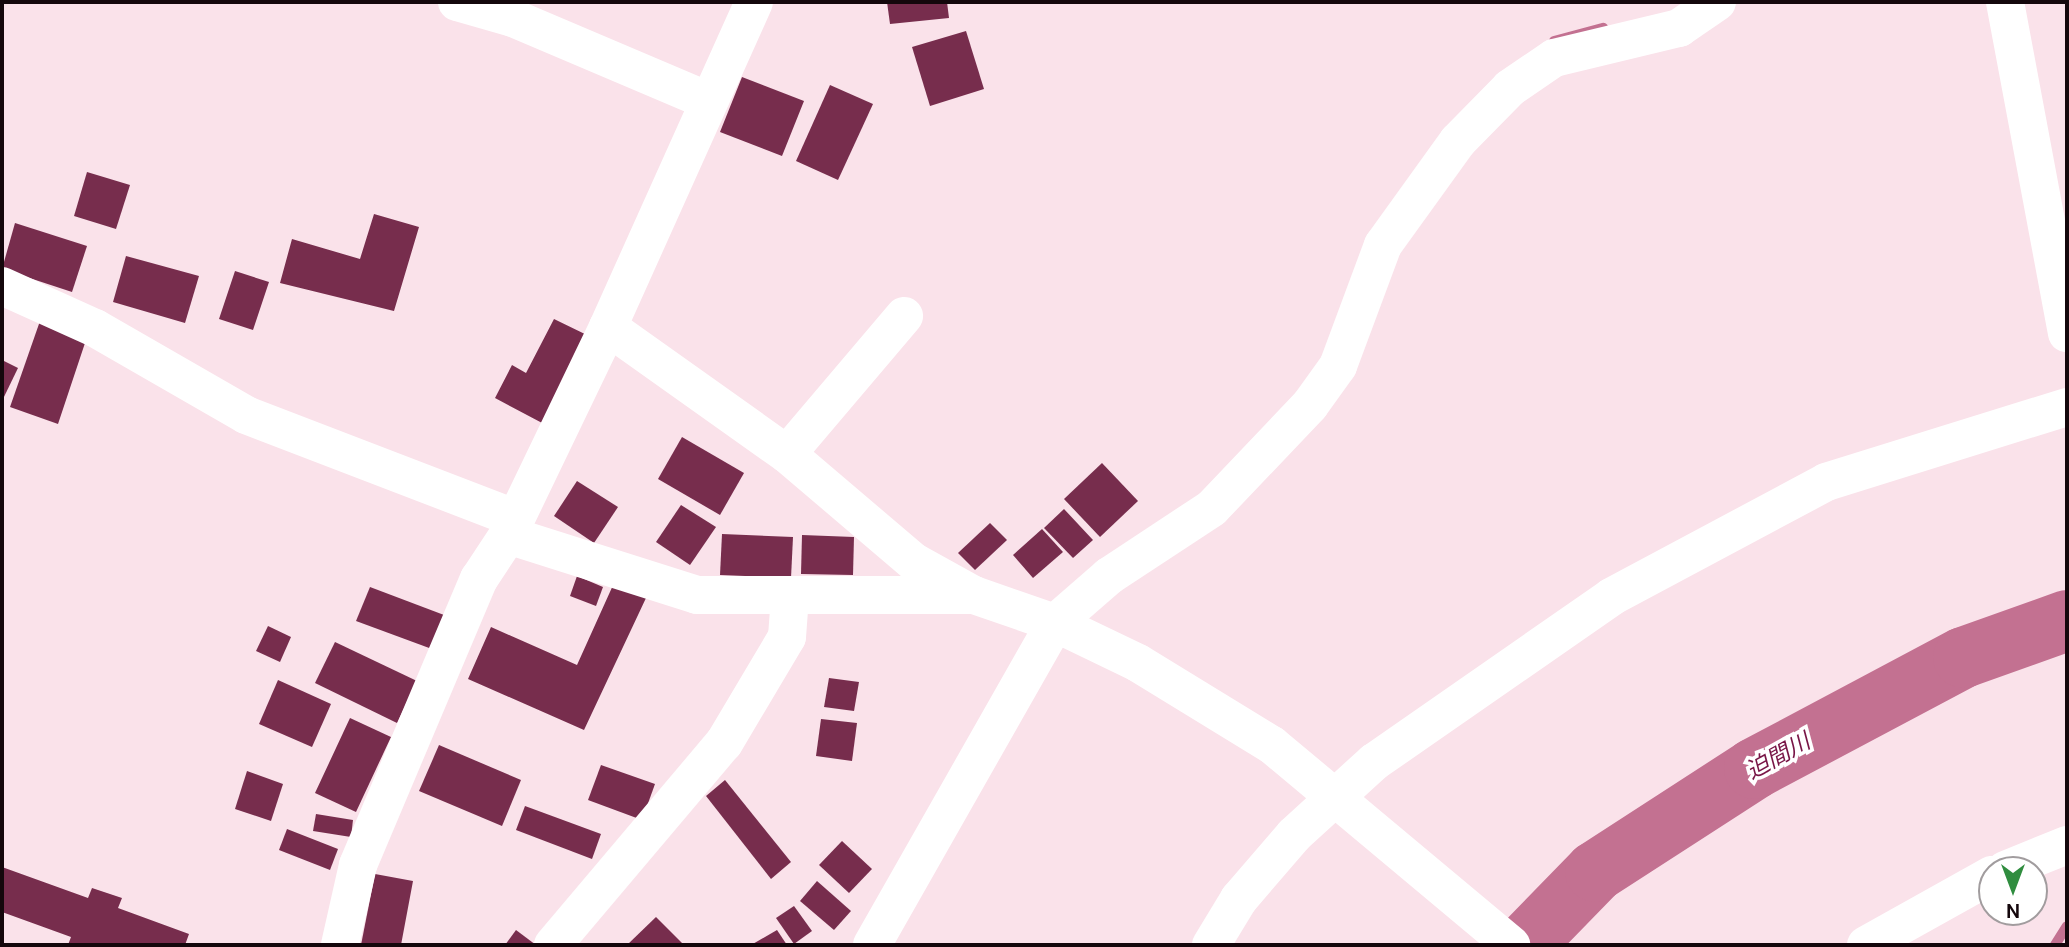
<!DOCTYPE html>
<meta charset="utf-8">
<style>
body{margin:0}
#map{position:relative;width:2069px;height:947px;overflow:hidden;background:#fae2ea;font-family:"DM Sans","Noto Sans JP",sans-serif}
div>[style]{position:absolute}
.stream>*{height:10px;margin:-5px;padding:0 5px;transform-origin:5px;border-radius:5px;background:#c37191}
.river>*{height:61px;margin:-30.5px;padding:0 30.5px;transform-origin:30.5px;border-radius:30.5px;background:#c37191}
.building>*{inset:0;background:#772d4d}
.minor>*{height:38px;margin:-19px;padding:0 19px;transform-origin:19px;border-radius:19px;background:#fff}
span{translate:-50% -50%;white-space:nowrap;text-align:center;line-height:1.15;-webkit-text-stroke:7px #fff;paint-order:stroke}
.water-label{font-size:23px;color:#781546;font-style:italic}
.frame{position:absolute;inset:0;border:4px solid #14070c;pointer-events:none}
.north{position:absolute;left:1978px;top:856px;width:70px;height:70px;box-sizing:border-box;background:#fff;border:2px solid #a19c9e;border-radius:50%;rotate:180deg;font-size:19px;font-weight:700;line-height:28px;text-align:center;color:#14070c}
.north::after{content:'';display:block;margin:auto;width:24px;height:32px;background:#308d3f;clip-path:polygon(50% 0,100% 100%,50% 72%,0 100%)}
</style>
<div id="map">
<div class="stream">
<div style="left:1554px;top:41px;width:51px;rotate:-14.9deg"></div>
<div style="left:2055px;top:945px;width:22px;rotate:-58deg"></div>
</div>
<div class="river">
<div style="left:1523px;top:945px;width:103px;rotate:-45.8deg"></div>
<div style="left:1595px;top:871px;width:189px;rotate:-32.9deg"></div>
<div style="left:1754px;top:768px;width:237px;rotate:-28deg"></div>
<div style="left:1963px;top:657px;width:110px;rotate:-19.6deg"></div>
</div>
<div class="building">
<div style="clip-path:polygon(887px 2px,947px 2px,949px 18px,890px 24px)"></div>
<div style="clip-path:polygon(966px 31px,984px 89px,930px 106px,912px 47px)"></div>
<div style="clip-path:polygon(742px 77px,804px 101px,782px 156px,720px 132px)"></div>
<div style="clip-path:polygon(830px 85px,873px 104px,838px 180px,796px 161px)"></div>
<div style="clip-path:polygon(87px 172px,130px 185px,116px 229px,74px 216px)"></div>
<div style="clip-path:polygon(374px 214px,419px 227px,394px 311px,280px 283px,292px 239px,360px 259px)"></div>
<div style="clip-path:polygon(15px 223px,87px 246px,72px 292px,2px 269px)"></div>
<div style="clip-path:polygon(126px 256px,199px 276px,185px 323px,113px 302px)"></div>
<div style="clip-path:polygon(235px 271px,269px 282px,253px 330px,219px 319px)"></div>
<div style="clip-path:polygon(554px 319px,591px 337px,544px 424px,495px 398px,512px 365px,526px 373px)"></div>
<div style="clip-path:polygon(40px 321px,87px 337px,58px 424px,10px 407px)"></div>
<div style="clip-path:polygon(2px 360px,18px 368px,2px 401px)"></div>
<div style="clip-path:polygon(682px 437px,744px 473px,720px 515px,658px 479px)"></div>
<div style="clip-path:polygon(1102px 463px,1138px 501px,1100px 537px,1064px 499px)"></div>
<div style="clip-path:polygon(577px 481px,618px 507px,594px 543px,554px 516px)"></div>
<div style="clip-path:polygon(681px 505px,716px 527px,690px 565px,656px 542px)"></div>
<div style="clip-path:polygon(1064px 509px,1093px 540px,1073px 558px,1044px 528px)"></div>
<div style="clip-path:polygon(990px 523px,1007px 540px,975px 570px,958px 553px)"></div>
<div style="clip-path:polygon(1042px 529px,1063px 552px,1033px 578px,1013px 555px)"></div>
<div style="clip-path:polygon(722px 534px,793px 537px,791px 578px,720px 575px)"></div>
<div style="clip-path:polygon(802px 535px,854px 537px,853px 575px,801px 574px)"></div>
<div style="clip-path:polygon(577px 576px,603px 587px,596px 606px,570px 596px)"></div>
<div style="clip-path:polygon(614px 583px,646px 598px,584px 730px,468px 679px,491px 627px,577px 665px)"></div>
<div style="clip-path:polygon(370px 587px,452px 618px,440px 652px,356px 621px)"></div>
<div style="clip-path:polygon(268px 626px,291px 637px,280px 662px,256px 651px)"></div>
<div style="clip-path:polygon(335px 642px,417px 681px,397px 723px,315px 683px)"></div>
<div style="clip-path:polygon(829px 678px,859px 682px,854px 711px,824px 707px)"></div>
<div style="clip-path:polygon(278px 680px,331px 704px,312px 747px,259px 724px)"></div>
<div style="clip-path:polygon(350px 718px,391px 737px,356px 812px,315px 793px)"></div>
<div style="clip-path:polygon(821px 719px,857px 723px,852px 761px,816px 756px)"></div>
<div style="clip-path:polygon(439px 745px,521px 780px,502px 826px,419px 791px)"></div>
<div style="clip-path:polygon(601px 765px,655px 784px,642px 820px,588px 800px)"></div>
<div style="clip-path:polygon(247px 771px,283px 784px,271px 821px,235px 809px)"></div>
<div style="clip-path:polygon(725px 780px,791px 862px,771px 879px,706px 796px)"></div>
<div style="clip-path:polygon(525px 806px,601px 834px,592px 859px,516px 830px)"></div>
<div style="clip-path:polygon(316px 814px,353px 820px,351px 837px,313px 831px)"></div>
<div style="clip-path:polygon(287px 829px,338px 849px,330px 870px,279px 850px)"></div>
<div style="clip-path:polygon(842px 841px,872px 869px,849px 893px,819px 865px)"></div>
<div style="clip-path:polygon(2px 867px,88px 898px,92px 888px,122px 898px,118px 908px,189px 934px,185px 945px,68px 945px,71px 937px,2px 912px)"></div>
<div style="clip-path:polygon(375px 874px,413px 881px,401px 945px,361px 945px)"></div>
<div style="clip-path:polygon(817px 881px,851px 911px,834px 930px,800px 901px)"></div>
<div style="clip-path:polygon(794px 906px,812px 931px,794px 944px,776px 918px)"></div>
<div style="clip-path:polygon(656px 917px,684px 945px,627px 945px)"></div>
<div style="clip-path:polygon(516px 930px,536px 945px,505px 945px)"></div>
<div style="clip-path:polygon(777px 930px,787px 945px,751px 945px)"></div>
</div>
<div class="minor">
<div style="left:457px;top:2px;width:58px;rotate:15.9deg"></div>
<div style="left:513px;top:18px;width:213px;rotate:23deg"></div>
<div style="left:2005px;top:2px;width:337px;rotate:79.4deg"></div>
<div style="left:2px;top:286px;width:102px;rotate:24.3deg"></div>
<div style="left:95px;top:328px;width:174px;rotate:29.9deg"></div>
<div style="left:246px;top:415px;width:288px;rotate:21deg"></div>
<div style="left:608px;top:327px;width:219px;rotate:35.4deg"></div>
<div style="left:787px;top:454px;width:167px;rotate:40.4deg"></div>
<div style="left:914px;top:562px;width:66px;rotate:28.9deg"></div>
<div style="left:787px;top:454px;width:181px;rotate:-49.7deg"></div>
<div style="left:508px;top:535px;width:198px;rotate:17.6deg"></div>
<div style="left:697px;top:595px;width:277px"></div>
<div style="left:974px;top:595px;width:86px;rotate:19.1deg"></div>
<div style="left:1055px;top:623px;width:92px;rotate:25.7deg"></div>
<div style="left:1138px;top:663px;width:157px;rotate:31.5deg"></div>
<div style="left:1272px;top:745px;width:312px;rotate:39.9deg"></div>
<div style="left:2005px;top:870px;width:67px;rotate:-22deg"></div>
<div style="left:340px;top:945px;width:82px;rotate:-77.3deg"></div>
<div style="left:358px;top:865px;width:311px;rotate:-67.1deg"></div>
<div style="left:479px;top:579px;width:53px;rotate:-56.6deg"></div>
<div style="left:508px;top:535px;width:231px;rotate:-64.3deg"></div>
<div style="left:608px;top:327px;width:356px;rotate:-65.8deg"></div>
<div style="left:553px;top:945px;width:265px;rotate:-49.8deg"></div>
<div style="left:724px;top:743px;width:123px;rotate:-59.3deg"></div>
<div style="left:787px;top:637px;width:41px;rotate:-85.8deg"></div>
<div style="left:872px;top:945px;width:370px;rotate:-60.4deg"></div>
<div style="left:1055px;top:623px;width:72px;rotate:-41deg"></div>
<div style="left:1109px;top:576px;width:123px;rotate:-33.4deg"></div>
<div style="left:1212px;top:508px;width:142px;rotate:-46.4deg"></div>
<div style="left:1310px;top:405px;width:48px;rotate:-54.3deg"></div>
<div style="left:1338px;top:366px;width:129px;rotate:-69.6deg"></div>
<div style="left:1383px;top:245px;width:128px;rotate:-54.2deg"></div>
<div style="left:1458px;top:141px;width:74px;rotate:-45.5deg"></div>
<div style="left:1510px;top:88px;width:53px;rotate:-34.3deg"></div>
<div style="left:1554px;top:58px;width:129px;rotate:-13.5deg"></div>
<div style="left:1679px;top:28px;width:46px;rotate:-34.4deg"></div>
<div style="left:1211px;top:945px;width:54px;rotate:-58.7deg"></div>
<div style="left:1239px;top:899px;width:84px;rotate:-49.3deg"></div>
<div style="left:1294px;top:835px;width:108px;rotate:-42.4deg"></div>
<div style="left:1374px;top:762px;width:289px;rotate:-34.8deg"></div>
<div style="left:1611px;top:597px;width:244px;rotate:-28.1deg"></div>
<div style="left:1826px;top:482px;width:252px;rotate:-17.3deg"></div>
<div style="left:1866px;top:945px;width:144px;rotate:-29.1deg"></div>
</div>
<div class="water-label">
<span style="left:1778px;top:756px;rotate:-29deg">迫間川</span>
</div>
<div class="frame"></div>
<div class="north">N</div>
</div>
